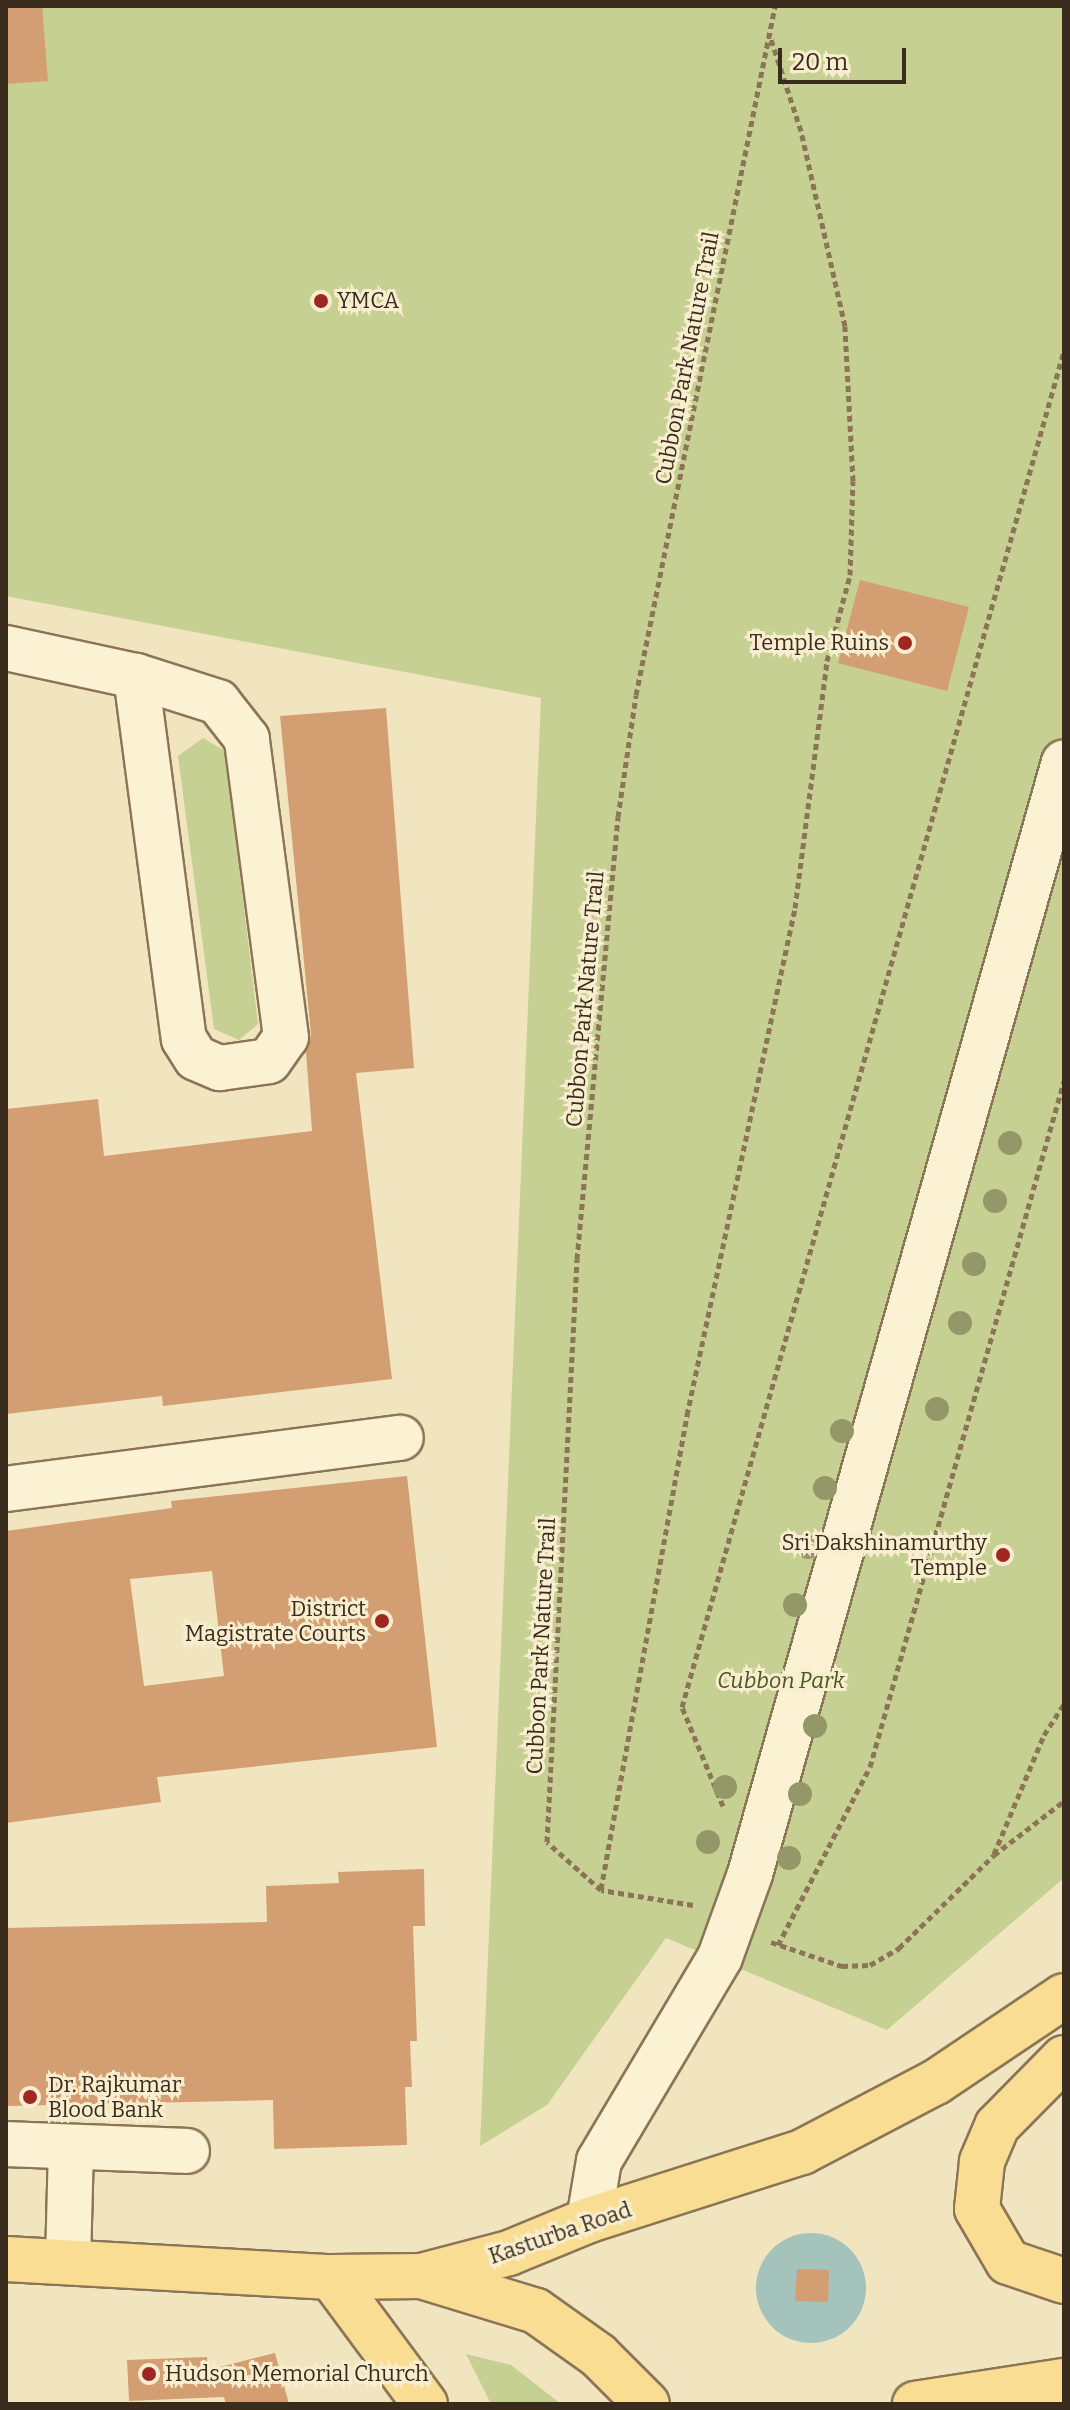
<!DOCTYPE html>
<style>
body{margin:0}
#map{position:relative;width:1070px;height:2410px;overflow:hidden;background:#f1e5bf;font-family:Bitter,serif}
div>[style]{position:absolute}
.green>*{inset:0;background:#c6d092}
.water>*{inset:0;background:#a3c3bb}
.round{border-radius:50%}
.building>*{inset:0;background:#d39e72}
.path>*{height:5px;margin-top:-2.5px;transform-origin:0;background:repeating-linear-gradient(90deg,#8c7556 0 6px,transparent 0 10px)}
.roads{filter:drop-shadow(2px 0 #8c7556) drop-shadow(-2px 0 #8c7556) drop-shadow(0 2px #8c7556) drop-shadow(0 -2px #8c7556)}
.minor>*{height:44px;margin:-22px;padding:0 22px;transform-origin:22px;border-radius:22px;background:#fbf1d3}
.major>*{height:44px;margin:-22px;padding:0 22px;transform-origin:22px;border-radius:22px;background:#f8dd93}
.trees>*{width:24px;height:24px;margin:-12px;border-radius:50%;background:#949768}
.dots>*{width:22px;height:22px;translate:-50% -50%;box-sizing:border-box;border:4px solid #f8eecf;border-radius:50%}
span{translate:-50% -50%;white-space:nowrap;text-align:center;line-height:1.15;-webkit-text-stroke:6px #f8eecf;paint-order:stroke}
.poi-label{font-size:22px;color:#3a2c1c}
.left{translate:0 -50%;text-align:left}
.right{translate:-100% -50%;text-align:right}
.street-label{font-size:22px;color:#3a2c1c}
.park-label{font-size:22px;color:#485820;font-style:italic}
.frame{position:absolute;inset:0;border:8px solid #3a2c1c;pointer-events:none}
.scale{position:absolute;left:778px;top:48px;width:128px;height:36px;box-sizing:border-box;border:4px solid #3a2c1c;border-top:0;padding-left:10px;font-size:24px;line-height:28px;white-space:nowrap;color:#3a2c1c;-webkit-text-stroke:6px #f8eecf;paint-order:stroke}
</style>
<div id="map">
<div class="green">
<div style="clip-path:polygon(6px 6px,1064px 6px,1064px 1878px,887px 2030px,666px 1938px,547px 2105px,480px 2146px,541px 698px,6px 596px)"></div>
<div style="clip-path:polygon(203px 738px,225px 751px,258px 1024px,239px 1040px,214px 1029px,178px 756px)"></div>
<div style="clip-path:polygon(466px 2354px,511px 2365px,561px 2404px,491px 2404px)"></div>
</div>
<div class="water">
<div class="round" style="left:756px;top:2233px;width:110px;height:110px"></div>
</div>
<div class="building">
<div style="clip-path:polygon(6px 6px,42px 6px,48px 81px,6px 84px)"></div>
<div style="clip-path:polygon(860px 580px,969px 607px,947px 691px,838px 663px)"></div>
<div style="clip-path:polygon(386px 708px,414px 1068px,356px 1073px,392px 1379px,163px 1406px,162px 1396px,6px 1414px,6px 1109px,98px 1099px,104px 1156px,312px 1131px,306px 1052px,311px 1034px,280px 716px)"></div>
<div style="clip-path:polygon(evenodd,407px 1476px,437px 1747px,157px 1777px,161px 1802px,6px 1823px,6px 1531px,172px 1508px,171px 1501px,407px 1476px,212px 1571px,224px 1676px,144px 1686px,130px 1579px,212px 1571px)"></div>
<div style="clip-path:polygon(424px 1869px,425px 1926px,413px 1926px,417px 2041px,410px 2041px,412px 2087px,405px 2087px,407px 2145px,274px 2149px,273px 2100px,6px 2106px,6px 1928px,267px 1922px,266px 1886px,339px 1883px,338px 1872px)"></div>
<div style="clip-path:polygon(797px 2269px,829px 2270px,828px 2302px,795px 2301px)"></div>
<div style="clip-path:polygon(275px 2353px,289px 2404px,226px 2404px,224px 2397px,129px 2401px,127px 2360px,207px 2357px,208px 2370px)"></div>
</div>
<div class="path">
<div style="left:723px;top:1806px;width:107px;rotate:-112.5deg"></div>
<div style="left:682px;top:1707px;width:1409px;rotate:-74.27deg"></div>
<div style="left:994px;top:1854px;width:129px;rotate:-67.2deg"></div>
<div style="left:1044px;top:1735px;width:37px;rotate:-57deg"></div>
<div style="left:601px;top:1889px;width:482px;rotate:-79.7deg"></div>
<div style="left:687px;top:1415px;width:518px;rotate:-77.97deg"></div>
<div style="left:795px;top:908px;width:249px;rotate:-82.6deg"></div>
<div style="left:827px;top:661px;width:89px;rotate:-75deg"></div>
<div style="left:850px;top:575px;width:94px;rotate:-88.2deg"></div>
<div style="left:853px;top:481px;width:155px;rotate:-93deg"></div>
<div style="left:845px;top:326px;width:200px;rotate:-102.7deg"></div>
<div style="left:801px;top:131px;width:103px;rotate:-108.1deg"></div>
<div style="left:693px;top:1905px;width:93px;rotate:-170.7deg"></div>
<div style="left:601px;top:1890px;width:72px;rotate:-138.4deg"></div>
<div style="left:547px;top:1842px;width:584px;rotate:-87.05deg"></div>
<div style="left:577px;top:1259px;width:444px;rotate:-84.7deg"></div>
<div style="left:618px;top:817px;width:123px;rotate:-81.6deg"></div>
<div style="left:636px;top:695px;width:703px;rotate:-78.59deg"></div>
<div style="left:771px;top:1942px;width:75px;rotate:18.7deg"></div>
<div style="left:842px;top:1966px;width:28px;rotate:-2deg"></div>
<div style="left:870px;top:1965px;width:34px;rotate:-30deg"></div>
<div style="left:899px;top:1948px;width:133px;rotate:-44.4deg"></div>
<div style="left:994px;top:1855px;width:88px;rotate:-37.6deg"></div>
<div style="left:778px;top:1945px;width:200px;rotate:-62.7deg"></div>
<div style="left:870px;top:1767px;width:713px;rotate:-74.21deg"></div>
</div>
<div class="roads">
<div class="minor">
<div style="left:6px;top:648px;width:133px;rotate:12.2deg"></div>
<div style="left:136px;top:676px;width:366px;rotate:82.5deg"></div>
<div style="left:184px;top:1039px;width:22px;rotate:58deg"></div>
<div style="left:196px;top:1058px;width:26px;rotate:23deg"></div>
<div style="left:220px;top:1068px;width:49px;rotate:-8.1deg"></div>
<div style="left:269px;top:1061px;width:29px;rotate:-55deg"></div>
<div style="left:286px;top:1037px;width:301px;rotate:-97.5deg"></div>
<div style="left:247px;top:739px;width:47px;rotate:-128.1deg"></div>
<div style="left:218px;top:702px;width:86px;rotate:-162.4deg"></div>
<div style="left:6px;top:1489px;width:398px;rotate:-7.4deg"></div>
<div style="left:6px;top:2144px;width:181px;rotate:2.2deg"></div>
<div style="left:589px;top:2220px;width:60px;rotate:-80.4deg"></div>
<div style="left:599px;top:2161px;width:237px;rotate:-59.3deg"></div>
<div style="left:720px;top:1957px;width:88px;rotate:-70.1deg"></div>
<div style="left:750px;top:1874px;width:1155px;rotate:-74.23deg"></div>
<div style="left:68px;top:2262px;width:114px;rotate:-88.5deg"></div>
</div>
<div class="major">
<div style="left:1064px;top:2058px;width:95px;rotate:134.6deg"></div>
<div style="left:997px;top:2126px;width:39px;rotate:113deg"></div>
<div style="left:982px;top:2162px;width:47px;rotate:96.1deg"></div>
<div style="left:977px;top:2209px;width:61px;rotate:59.7deg"></div>
<div style="left:1008px;top:2262px;width:59px;rotate:18.7deg"></div>
<div style="left:6px;top:2259px;width:325px;rotate:3.2deg"></div>
<div style="left:331px;top:2277px;width:90px;rotate:-0.6deg"></div>
<div style="left:421px;top:2276px;width:91px;rotate:-14.6deg"></div>
<div style="left:509px;top:2253px;width:87px;rotate:-22.4deg"></div>
<div style="left:589px;top:2220px;width:224px;rotate:-17.7deg"></div>
<div style="left:802px;top:2152px;width:151px;rotate:-27.6deg"></div>
<div style="left:936px;top:2082px;width:154px;rotate:-33.9deg"></div>
<div style="left:421px;top:2276px;width:120px;rotate:16.9deg"></div>
<div style="left:536px;top:2311px;width:76px;rotate:35.4deg"></div>
<div style="left:598px;top:2355px;width:69px;rotate:45deg"></div>
<div style="left:331px;top:2277px;width:158px;rotate:53.5deg"></div>
<div style="left:915px;top:2404px;width:151px;rotate:-8.8deg"></div>
</div>
</div>
<div class="trees">
<div style="left:1010px;top:1143px"></div>
<div style="left:995px;top:1201px"></div>
<div style="left:974px;top:1264px"></div>
<div style="left:960px;top:1323px"></div>
<div style="left:937px;top:1409px"></div>
<div style="left:842px;top:1431px"></div>
<div style="left:825px;top:1488px"></div>
<div style="left:808px;top:1547px"></div>
<div style="left:795px;top:1605px"></div>
<div style="left:815px;top:1726px"></div>
<div style="left:725px;top:1787px"></div>
<div style="left:800px;top:1794px"></div>
<div style="left:708px;top:1842px"></div>
<div style="left:789px;top:1858px"></div>
</div>
<div class="dots">
<div style="left:321px;top:301px;background:#a02621"></div>
<div style="left:905px;top:643px;background:#a02621"></div>
<div style="left:1003px;top:1555px;background:#a02621"></div>
<div style="left:382px;top:1621px;background:#a02621"></div>
<div style="left:30px;top:2097px;background:#a02621"></div>
<div style="left:149px;top:2374px;background:#a02621"></div>
</div>
<div class="poi-label">
<span class="left" style="left:337px;top:301px">YMCA</span>
<span class="right" style="left:889px;top:643px">Temple Ruins</span>
<span class="right" style="left:987px;top:1555px">Sri Dakshinamurthy<br>Temple</span>
<span class="right" style="left:366px;top:1621px">District<br>Magistrate Courts</span>
<span class="left" style="left:48px;top:2097px">Dr. Rajkumar<br>Blood Bank</span>
<span class="left" style="left:165px;top:2374px">Hudson Memorial Church</span>
</div>
<div class="street-label">
<span style="left:687px;top:358px;rotate:-79deg">Cubbon Park Nature Trail</span>
<span style="left:585px;top:999px;rotate:-85deg">Cubbon Park Nature Trail</span>
<span style="left:541px;top:1646px;rotate:-87deg">Cubbon Park Nature Trail</span>
<span style="left:560px;top:2233px;rotate:-19deg">Kasturba Road</span>
</div>
<div class="park-label">
<span style="left:781px;top:1681px">Cubbon Park</span>
</div>
<div class="frame"></div>
<div class="scale">20 m</div>
</div>
